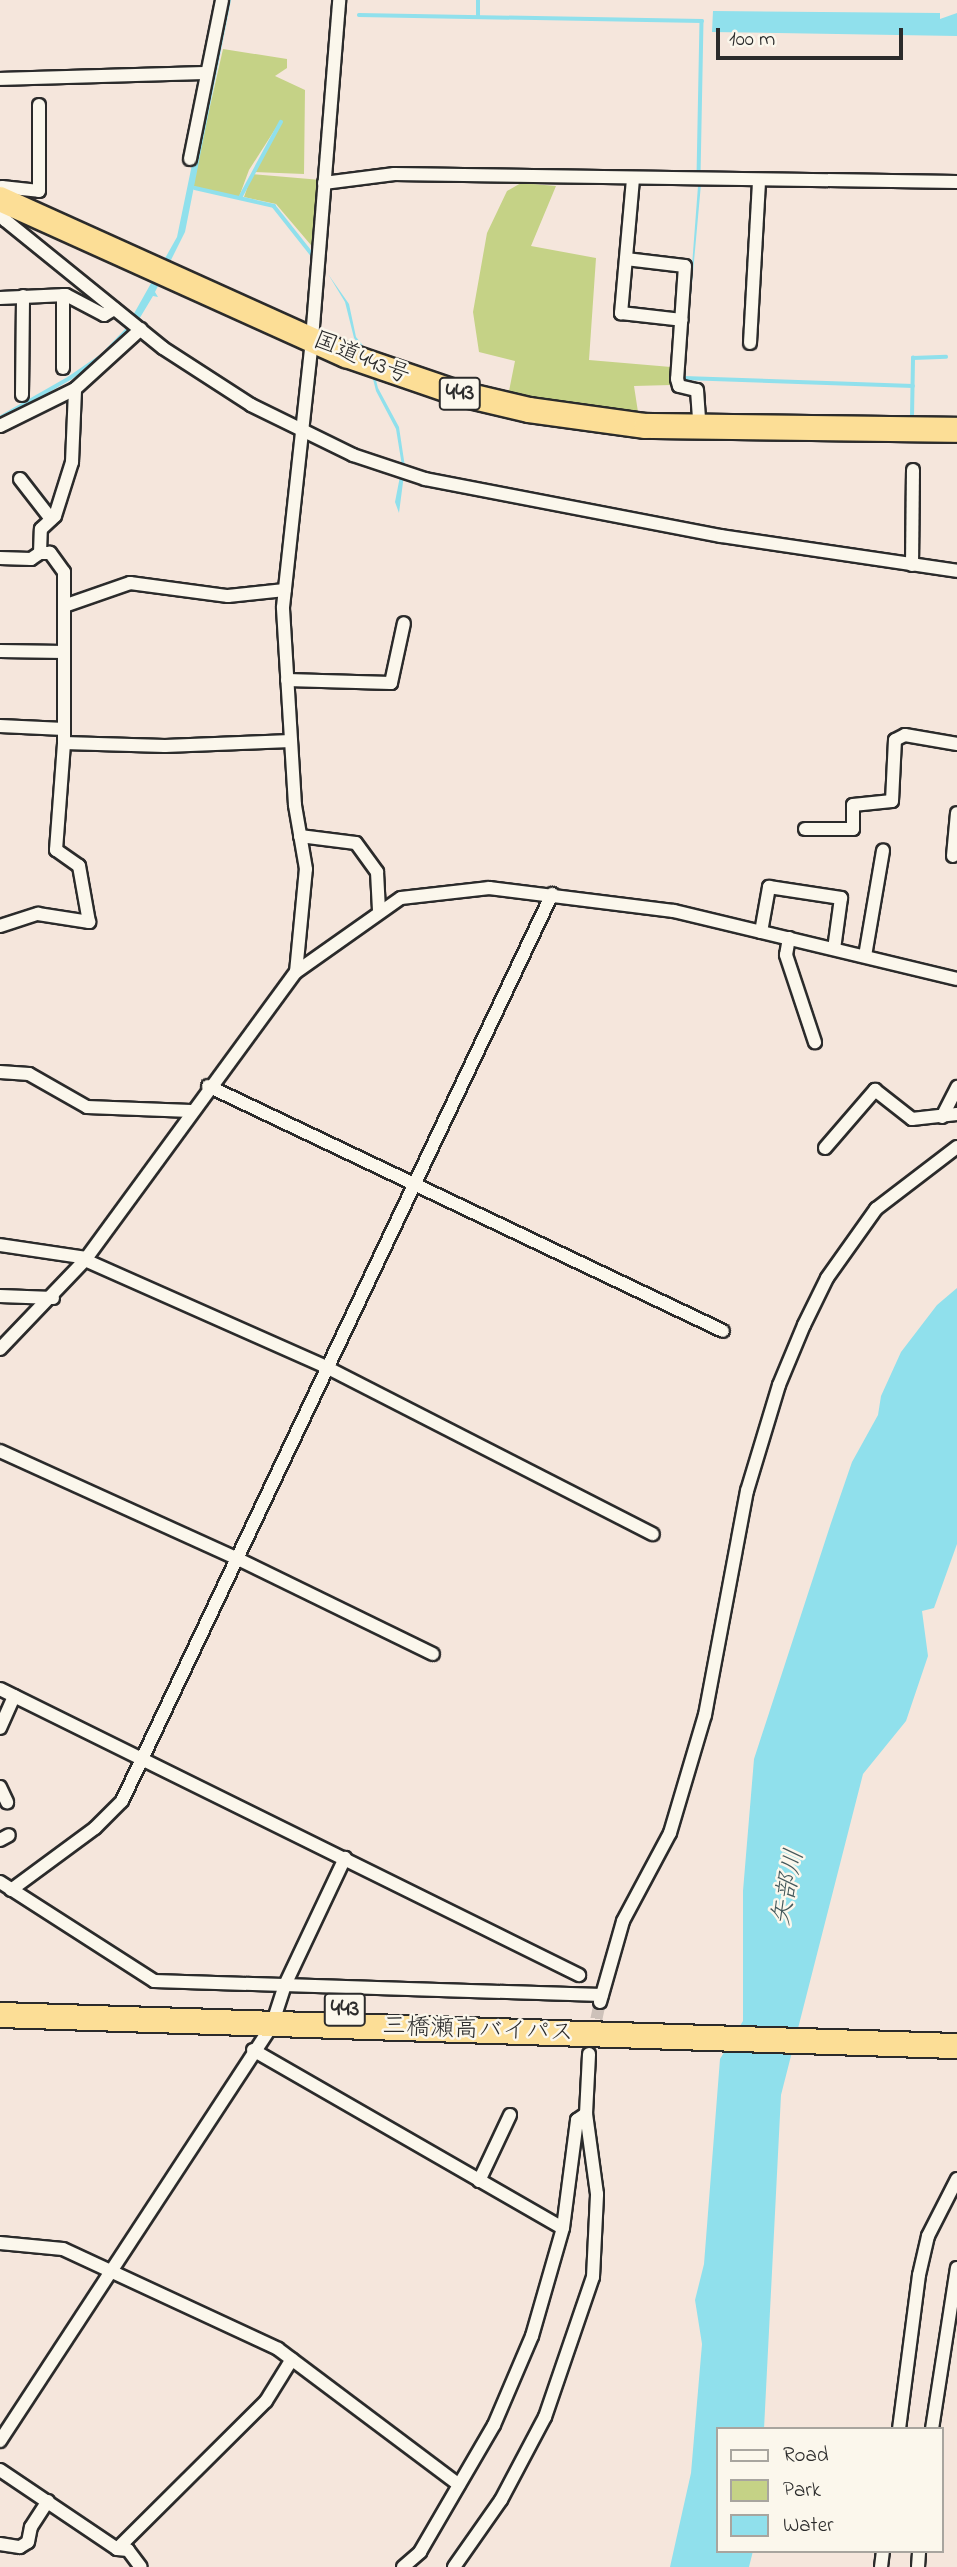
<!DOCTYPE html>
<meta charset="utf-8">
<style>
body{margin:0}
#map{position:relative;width:957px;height:2567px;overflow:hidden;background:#f5e6dc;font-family:"Indie Flower","Klee One",sans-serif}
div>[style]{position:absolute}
.green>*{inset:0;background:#c5d286}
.water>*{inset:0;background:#90e0ec}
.stream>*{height:3.5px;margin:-1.75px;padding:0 1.75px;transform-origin:1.75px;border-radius:1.75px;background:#90e0ec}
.street-tunnel>*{height:12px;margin-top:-6px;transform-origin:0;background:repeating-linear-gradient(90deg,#cdc1b9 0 12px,transparent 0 18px)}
.roads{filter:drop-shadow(2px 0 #2b2b2b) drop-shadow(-2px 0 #2b2b2b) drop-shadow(0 2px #2b2b2b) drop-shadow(0 -2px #2b2b2b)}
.street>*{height:12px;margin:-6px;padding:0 6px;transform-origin:6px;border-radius:6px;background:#fbf7ec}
.highway>*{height:24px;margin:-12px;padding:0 12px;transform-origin:12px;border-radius:12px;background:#fcde96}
span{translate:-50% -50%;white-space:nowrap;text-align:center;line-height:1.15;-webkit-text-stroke:5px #fbf7ec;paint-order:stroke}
.shield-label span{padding:2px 5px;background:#fbf7ec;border:2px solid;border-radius:5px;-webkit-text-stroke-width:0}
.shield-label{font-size:23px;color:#2b2b2b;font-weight:700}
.street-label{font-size:24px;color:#2b2b2b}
.water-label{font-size:26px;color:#44585b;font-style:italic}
.legend{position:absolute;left:716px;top:2427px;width:228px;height:126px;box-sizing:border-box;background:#fbf7ec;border:2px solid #a8a59f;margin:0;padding:9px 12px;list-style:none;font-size:21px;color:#2b2b2b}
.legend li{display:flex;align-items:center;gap:14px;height:35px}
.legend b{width:35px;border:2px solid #a8a59f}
.scale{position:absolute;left:716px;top:28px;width:187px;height:32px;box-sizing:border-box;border:4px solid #2b2b2b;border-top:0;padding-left:9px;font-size:21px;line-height:24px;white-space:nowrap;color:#2b2b2b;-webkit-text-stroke:5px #fbf7ec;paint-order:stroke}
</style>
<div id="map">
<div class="green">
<div style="clip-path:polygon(223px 49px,287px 59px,287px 68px,275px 76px,305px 90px,304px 174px,254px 172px,281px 120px,249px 170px,239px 197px,192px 186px)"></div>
<div style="clip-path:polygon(252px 174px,321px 180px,316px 251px,276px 204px,244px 197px)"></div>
<div style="clip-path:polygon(521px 183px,556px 186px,531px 246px,596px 258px,589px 360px,671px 367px,671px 385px,634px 386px,638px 412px,508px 396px,515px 361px,479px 352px,473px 312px,487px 233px,507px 191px)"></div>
</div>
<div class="water">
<div style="clip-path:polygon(226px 0,231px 0,185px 232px,155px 292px,158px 297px,153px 296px,138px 321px,127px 326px,177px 237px)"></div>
<div style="clip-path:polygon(713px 11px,940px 13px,940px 19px,957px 13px,957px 36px,712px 32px)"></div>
<div style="clip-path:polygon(660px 183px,701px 184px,684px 372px,698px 186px)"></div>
<div style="clip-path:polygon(328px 274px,349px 304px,356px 337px,369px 353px,378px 388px,399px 427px,405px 467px,399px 513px,395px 502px,402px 466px,396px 429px,376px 391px,367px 355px,354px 338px,345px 302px)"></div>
<div style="clip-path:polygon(957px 1288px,957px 1544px,934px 1608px,922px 1611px,928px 1656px,906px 1721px,863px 1774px,781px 2095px,764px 2429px,717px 2429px,717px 2551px,753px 2551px,749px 2567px,670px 2567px,691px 2473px,702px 2344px,695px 2300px,704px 2264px,720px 2059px,743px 2021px,743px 1891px,754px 1759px,831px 1523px,852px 1462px,878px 1415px,881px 1396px,901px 1352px,937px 1305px)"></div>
</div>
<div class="stream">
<div style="left:359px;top:15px;width:343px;rotate:1deg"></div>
<div style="left:702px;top:21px;width:152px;rotate:91.1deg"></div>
<div style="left:478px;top:17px;width:17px;rotate:-90deg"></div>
<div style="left:195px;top:188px;width:81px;rotate:12.8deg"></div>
<div style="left:274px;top:206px;width:66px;rotate:51.7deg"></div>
<div style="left:240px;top:198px;width:86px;rotate:-61.7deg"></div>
<div style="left:684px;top:378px;width:229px;rotate:2deg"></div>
<div style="left:912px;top:417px;width:59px;rotate:-89deg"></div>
<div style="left:913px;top:358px;width:33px;rotate:-2deg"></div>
<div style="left:0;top:418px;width:81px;rotate:-29.7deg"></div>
<div style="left:70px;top:378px;width:40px;rotate:-34.9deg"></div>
<div style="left:103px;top:355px;width:37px;rotate:-46deg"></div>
</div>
<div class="street-tunnel">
<div style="left:589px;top:2054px;width:53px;rotate:-78.1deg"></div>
</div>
<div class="roads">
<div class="street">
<div style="left:0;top:79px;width:207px;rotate:-1.7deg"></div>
<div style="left:190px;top:159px;width:162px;rotate:-78.6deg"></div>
<div style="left:633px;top:179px;width:135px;rotate:95.1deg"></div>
<div style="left:621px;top:313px;width:61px;rotate:6.5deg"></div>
<div style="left:324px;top:183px;width:71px;rotate:-7.3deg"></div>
<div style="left:394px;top:174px;width:563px;rotate:0.81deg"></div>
<div style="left:0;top:197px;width:10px;rotate:-79deg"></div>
<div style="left:2px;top:187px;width:37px;rotate:6deg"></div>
<div style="left:39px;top:191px;width:86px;rotate:-90deg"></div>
<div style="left:0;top:201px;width:20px;rotate:75deg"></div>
<div style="left:5px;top:220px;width:203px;rotate:39deg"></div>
<div style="left:163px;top:348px;width:105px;rotate:32.9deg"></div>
<div style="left:251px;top:405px;width:114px;rotate:26.1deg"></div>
<div style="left:353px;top:455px;width:76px;rotate:18.4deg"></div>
<div style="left:425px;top:479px;width:301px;rotate:10.9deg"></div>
<div style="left:721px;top:536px;width:239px;rotate:8.4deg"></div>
<div style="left:626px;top:259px;width:59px;rotate:6.8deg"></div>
<div style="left:685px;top:266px;width:113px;rotate:94deg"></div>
<div style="left:677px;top:379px;width:7px;rotate:74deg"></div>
<div style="left:679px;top:386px;width:18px;rotate:13deg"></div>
<div style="left:697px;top:390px;width:30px;rotate:86deg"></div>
<div style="left:0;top:298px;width:66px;rotate:-2.6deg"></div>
<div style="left:66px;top:295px;width:43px;rotate:27.8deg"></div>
<div style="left:104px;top:315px;width:12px;rotate:-31deg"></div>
<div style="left:750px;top:343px;width:163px;rotate:-86.8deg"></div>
<div style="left:63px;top:368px;width:73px;rotate:-90deg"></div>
<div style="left:22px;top:395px;width:99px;rotate:-89.4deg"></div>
<div style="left:0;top:426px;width:84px;rotate:-26.3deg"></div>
<div style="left:75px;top:389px;width:89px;rotate:-42.3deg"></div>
<div style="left:20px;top:479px;width:51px;rotate:52.2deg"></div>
<div style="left:0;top:558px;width:31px;rotate:2deg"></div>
<div style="left:31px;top:559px;width:11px;rotate:-34deg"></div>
<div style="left:912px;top:565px;width:95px;rotate:-89.4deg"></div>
<div style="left:64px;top:606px;width:70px;rotate:-19.2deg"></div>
<div style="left:130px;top:583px;width:99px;rotate:7.6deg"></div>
<div style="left:228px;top:596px;width:57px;rotate:-6deg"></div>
<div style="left:0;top:651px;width:64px;rotate:0.9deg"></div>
<div style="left:287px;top:680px;width:104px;rotate:1.7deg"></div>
<div style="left:391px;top:683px;width:61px;rotate:-77.8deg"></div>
<div style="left:0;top:726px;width:64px;rotate:2.7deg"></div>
<div style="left:64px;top:743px;width:101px;rotate:1.7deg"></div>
<div style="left:165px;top:746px;width:126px;rotate:-2.3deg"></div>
<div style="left:805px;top:829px;width:48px"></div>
<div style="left:853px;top:829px;width:24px;rotate:-90deg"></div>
<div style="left:853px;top:805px;width:39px;rotate:-6deg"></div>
<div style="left:892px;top:801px;width:61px;rotate:-87.2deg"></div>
<div style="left:895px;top:740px;width:11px;rotate:-27deg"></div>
<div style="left:905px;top:735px;width:53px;rotate:9.8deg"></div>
<div style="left:300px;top:836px;width:56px;rotate:7.1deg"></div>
<div style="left:356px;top:843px;width:36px;rotate:54deg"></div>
<div style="left:377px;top:872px;width:38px;rotate:87deg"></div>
<div style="left:953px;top:856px;width:43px;rotate:-84.7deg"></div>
<div style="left:0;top:926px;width:40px;rotate:-18deg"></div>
<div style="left:38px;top:914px;width:52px;rotate:8.9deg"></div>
<div style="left:89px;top:922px;width:57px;rotate:-100.1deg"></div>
<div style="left:79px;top:866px;width:28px;rotate:-145deg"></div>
<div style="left:56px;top:850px;width:107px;rotate:-85.7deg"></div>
<div style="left:64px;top:743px;width:171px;rotate:-90deg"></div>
<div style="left:64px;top:572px;width:24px;rotate:-126deg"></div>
<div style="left:50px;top:553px;width:10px;rotate:180deg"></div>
<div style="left:40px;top:553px;width:24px;rotate:-88deg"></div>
<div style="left:41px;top:529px;width:19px;rotate:-43deg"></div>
<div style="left:55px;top:516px;width:57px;rotate:-72.5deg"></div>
<div style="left:72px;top:462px;width:73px;rotate:-87.6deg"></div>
<div style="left:761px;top:932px;width:46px;rotate:-79.9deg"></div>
<div style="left:769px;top:887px;width:73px;rotate:8.7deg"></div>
<div style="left:841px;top:898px;width:51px;rotate:97.8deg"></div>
<div style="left:789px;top:938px;width:17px;rotate:100deg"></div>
<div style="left:786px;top:955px;width:92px;rotate:71.6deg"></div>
<div style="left:865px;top:956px;width:107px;rotate:-80.3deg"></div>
<div style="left:296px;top:972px;width:103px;rotate:-84.5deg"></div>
<div style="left:306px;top:869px;width:65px;rotate:-99.8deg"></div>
<div style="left:295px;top:805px;width:198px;rotate:-93.5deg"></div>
<div style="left:283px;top:607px;width:270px;rotate:-83.8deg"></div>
<div style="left:312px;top:339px;width:340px;rotate:-85.4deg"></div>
<div style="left:0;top:1072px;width:29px;rotate:4deg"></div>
<div style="left:29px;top:1074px;width:67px;rotate:29.6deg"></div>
<div style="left:87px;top:1107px;width:104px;rotate:2.2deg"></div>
<div style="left:208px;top:1086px;width:570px;rotate:25.44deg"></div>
<div style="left:942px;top:1117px;width:34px;rotate:-63deg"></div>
<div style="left:825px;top:1148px;width:77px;rotate:-49.2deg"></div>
<div style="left:875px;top:1090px;width:47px;rotate:38.1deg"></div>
<div style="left:912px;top:1119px;width:45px;rotate:-6.3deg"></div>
<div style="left:0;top:1245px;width:88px;rotate:8.5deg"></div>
<div style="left:85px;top:1260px;width:264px;rotate:23.9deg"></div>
<div style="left:326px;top:1367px;width:367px;rotate:27.1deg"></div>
<div style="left:0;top:1296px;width:53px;rotate:2.2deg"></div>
<div style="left:0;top:1349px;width:123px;rotate:-46.3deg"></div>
<div style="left:85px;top:1260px;width:357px;rotate:-53.8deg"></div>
<div style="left:296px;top:972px;width:128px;rotate:-35.2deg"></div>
<div style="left:401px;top:898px;width:89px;rotate:-6.5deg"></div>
<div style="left:489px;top:888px;width:186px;rotate:7.1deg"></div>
<div style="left:674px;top:911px;width:291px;rotate:13.5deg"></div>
<div style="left:0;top:1451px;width:259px;rotate:24.4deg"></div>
<div style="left:236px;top:1558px;width:219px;rotate:26deg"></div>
<div style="left:0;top:1689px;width:646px;rotate:26.29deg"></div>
<div style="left:0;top:1728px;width:35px;rotate:-66deg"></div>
<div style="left:0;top:1787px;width:17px;rotate:65deg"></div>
<div style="left:0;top:1840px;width:10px;rotate:-29deg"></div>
<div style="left:0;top:1882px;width:183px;rotate:32.7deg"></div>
<div style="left:154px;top:1981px;width:448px;rotate:1.8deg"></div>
<div style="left:11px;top:1890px;width:104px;rotate:-36.4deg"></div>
<div style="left:95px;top:1828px;width:38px;rotate:-45deg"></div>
<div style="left:122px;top:1801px;width:1004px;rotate:-64.63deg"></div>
<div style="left:600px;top:2002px;width:84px;rotate:-74.1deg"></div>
<div style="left:623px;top:1921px;width:100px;rotate:-61.9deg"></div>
<div style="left:670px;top:1833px;width:123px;rotate:-73.5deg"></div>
<div style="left:705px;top:1715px;width:228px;rotate:-79.4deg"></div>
<div style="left:747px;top:1491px;width:111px;rotate:-73.2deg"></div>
<div style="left:779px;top:1385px;width:65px;rotate:-67.4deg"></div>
<div style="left:804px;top:1325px;width:52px;rotate:-63.9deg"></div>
<div style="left:827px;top:1278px;width:85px;rotate:-54.6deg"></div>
<div style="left:876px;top:1209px;width:102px;rotate:-37.4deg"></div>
<div style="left:253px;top:2050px;width:357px;rotate:29.9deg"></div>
<div style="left:563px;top:2228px;width:109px;rotate:-82.6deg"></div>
<div style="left:577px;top:2120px;width:11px;rotate:-34deg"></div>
<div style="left:586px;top:2114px;width:60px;rotate:-87.1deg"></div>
<div style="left:479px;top:2181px;width:73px;rotate:-64.8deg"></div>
<div style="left:0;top:2243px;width:63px;rotate:5.4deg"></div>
<div style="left:63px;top:2249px;width:237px;rotate:24.9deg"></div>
<div style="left:278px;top:2349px;width:226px;rotate:36.9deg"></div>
<div style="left:899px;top:2429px;width:155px;rotate:-82.6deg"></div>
<div style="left:919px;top:2275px;width:40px;rotate:-77deg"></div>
<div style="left:928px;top:2236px;width:64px;rotate:-63deg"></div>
<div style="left:932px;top:2429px;width:163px;rotate:-81.2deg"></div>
<div style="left:0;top:2441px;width:497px;rotate:-56.8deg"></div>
<div style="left:272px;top:2025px;width:40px;rotate:-72deg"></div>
<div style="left:284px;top:1987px;width:143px;rotate:-64.7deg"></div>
<div style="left:0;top:2470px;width:141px;rotate:34deg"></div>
<div style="left:117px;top:2549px;width:11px;rotate:5deg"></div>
<div style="left:128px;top:2550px;width:21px;rotate:53deg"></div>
<div style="left:0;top:2544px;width:20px;rotate:9deg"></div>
<div style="left:20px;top:2547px;width:9px;rotate:-32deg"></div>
<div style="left:28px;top:2542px;width:15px;rotate:-79deg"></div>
<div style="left:31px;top:2527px;width:31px;rotate:-57deg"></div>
<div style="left:117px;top:2549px;width:210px;rotate:-44.8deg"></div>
<div style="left:266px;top:2401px;width:49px;rotate:-58.2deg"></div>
<div style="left:403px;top:2567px;width:23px;rotate:-41deg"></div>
<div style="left:420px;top:2552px;width:147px;rotate:-59.8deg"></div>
<div style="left:494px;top:2425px;width:97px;rotate:-66.9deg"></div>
<div style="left:532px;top:2336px;width:112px;rotate:-74deg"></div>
<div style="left:454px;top:2567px;width:82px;rotate:-55deg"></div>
<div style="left:501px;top:2500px;width:94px;rotate:-62.1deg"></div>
<div style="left:545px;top:2417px;width:148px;rotate:-71.1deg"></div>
<div style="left:593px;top:2277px;width:83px;rotate:-87.2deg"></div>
<div style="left:597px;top:2194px;width:81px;rotate:-97.8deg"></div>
<div style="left:881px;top:2567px;width:16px;rotate:-83deg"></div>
<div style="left:918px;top:2567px;width:16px;rotate:-86deg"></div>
</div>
<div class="highway">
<div style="left:0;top:199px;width:380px;rotate:24.3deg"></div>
<div style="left:346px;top:355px;width:117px;rotate:18.9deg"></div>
<div style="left:457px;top:393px;width:74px;rotate:13.3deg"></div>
<div style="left:529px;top:410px;width:118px;rotate:7.8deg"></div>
<div style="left:646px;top:426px;width:311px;rotate:0.7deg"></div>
<div style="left:0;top:2015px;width:958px;rotate:1.86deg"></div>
</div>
</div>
<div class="shield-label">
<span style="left:460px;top:394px">443</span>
<span style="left:345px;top:2010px">443</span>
</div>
<div class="street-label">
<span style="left:361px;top:359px;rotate:22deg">国道443号</span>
<span style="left:478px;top:2031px;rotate:2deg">三橋瀬高バイパス</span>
</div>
<div class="water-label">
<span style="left:790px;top:1888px;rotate:-79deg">矢部川</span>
</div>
<ul class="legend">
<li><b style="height:9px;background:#fbf7ec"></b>Road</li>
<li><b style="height:19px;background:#c5d286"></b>Park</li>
<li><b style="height:19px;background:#90e0ec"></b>Water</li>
</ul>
<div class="scale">100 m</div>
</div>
